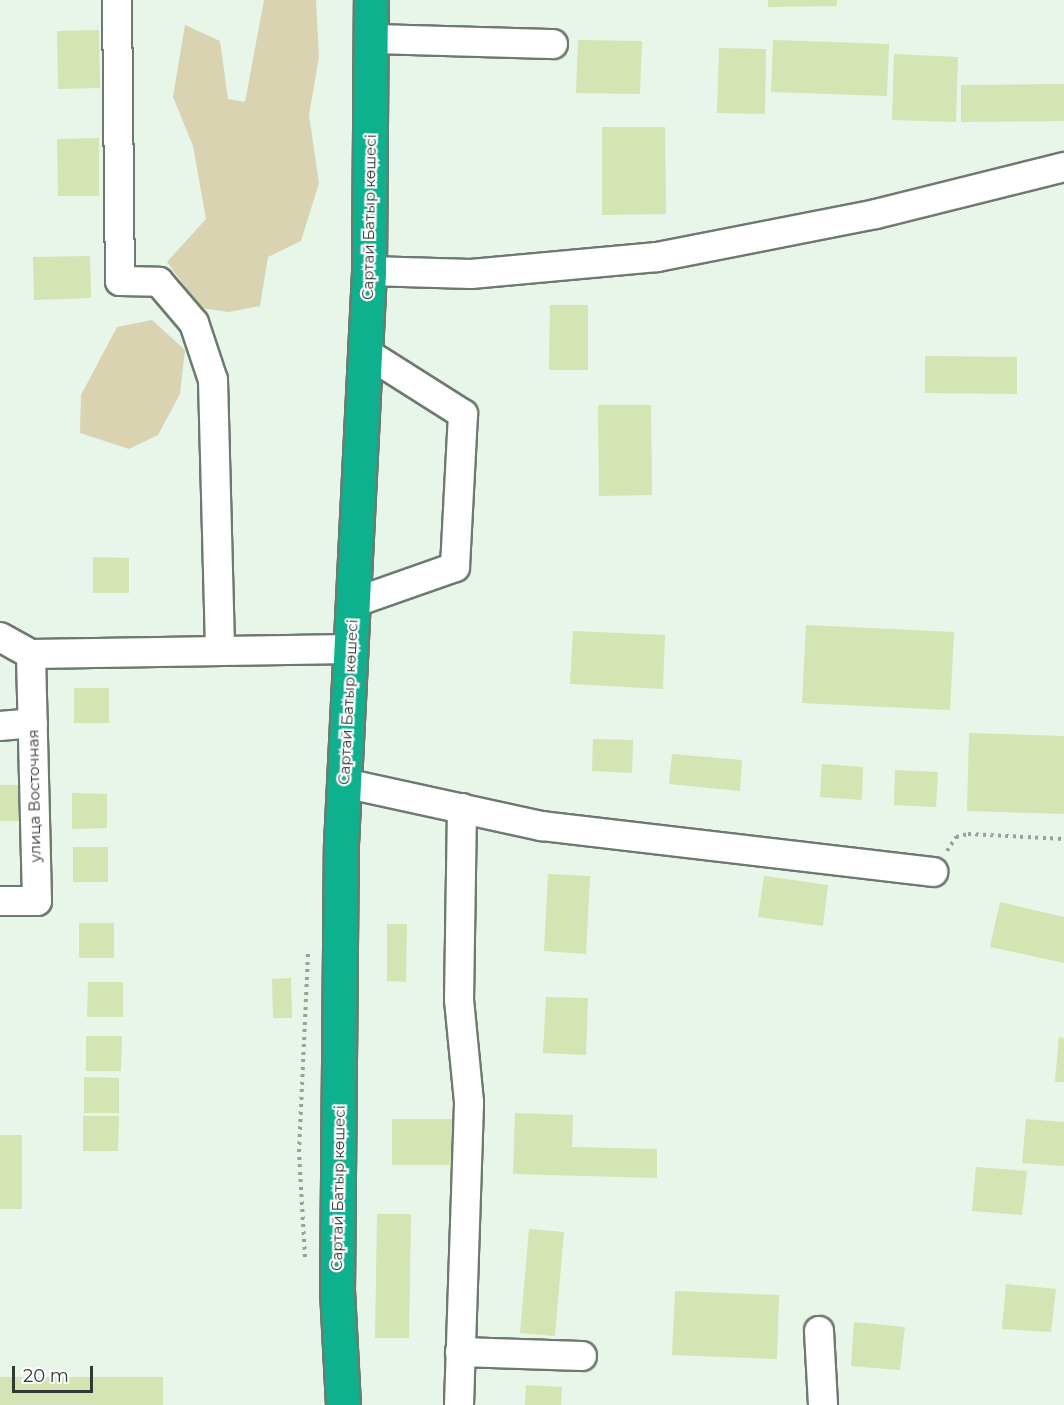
<!DOCTYPE html>
<meta charset="utf-8">
<style>
body{margin:0}
#map{position:relative;width:1064px;height:1405px;overflow:hidden;background:#e8f5e9;font-family:Montserrat,sans-serif}
div>[style]{position:absolute}
.green>*{inset:0;background:#d9d3b2}
.building>*{inset:0;background:#d4e4b2}
.path>*{height:4px;margin-top:-2px;transform-origin:0;background:repeating-linear-gradient(90deg,#98a299 0 3px,transparent 0 7.5px)}
.roads{filter:drop-shadow(2px 0 #6e7a6f) drop-shadow(-2px 0 #6e7a6f) drop-shadow(0 2px #6e7a6f) drop-shadow(0 -2px #6e7a6f)}
.minor>*{height:28px;margin:-14px;padding:0 14px;transform-origin:14px;border-radius:14px;background:#fff}
.highway>*{height:33px;margin:-16.5px;padding:0 16.5px;transform-origin:16.5px;border-radius:16.5px;background:#0db18e}
span{translate:-50% -50%;white-space:nowrap;text-align:center;line-height:1.15;-webkit-text-stroke:4.5px #fefefe;paint-order:stroke}
.street-label{font-size:15px;color:#333833}
.scale{position:absolute;left:12px;top:1366px;width:81px;height:27px;box-sizing:border-box;border:3px solid #333833;border-top:0;padding-left:8px;font-size:18px;line-height:21px;white-space:nowrap;color:#333833;-webkit-text-stroke:4px #fefefe;paint-order:stroke}
</style>
<div id="map">
<div class="green">
<div style="clip-path:polygon(264px 0,316px 0,319px 57px,309px 115px,319px 183px,301px 241px,268px 257px,260px 306px,229px 312px,201px 308px,167px 262px,206px 219px,193px 146px,173px 97px,185px 25px,220px 41px,228px 99px,245px 102px)"></div>
<div style="clip-path:polygon(152px 320px,185px 350px,180px 394px,158px 435px,129px 449px,80px 433px,81px 395px,117px 327px)"></div>
</div>
<div class="building">
<div style="clip-path:polygon(768px 0,837px 0,837px 6px,768px 7px)"></div>
<div style="clip-path:polygon(99px 30px,100px 88px,58px 89px,57px 31px)"></div>
<div style="clip-path:polygon(578px 40px,642px 41px,640px 94px,576px 93px)"></div>
<div style="clip-path:polygon(773px 40px,889px 44px,887px 96px,771px 92px)"></div>
<div style="clip-path:polygon(719px 48px,766px 49px,765px 114px,717px 113px)"></div>
<div style="clip-path:polygon(894px 54px,958px 57px,956px 122px,892px 120px)"></div>
<div style="clip-path:polygon(1064px 84px,1064px 121px,961px 122px,961px 85px)"></div>
<div style="clip-path:polygon(602px 127px,665px 127px,666px 214px,602px 215px)"></div>
<div style="clip-path:polygon(99px 138px,99px 196px,58px 196px,57px 139px)"></div>
<div style="clip-path:polygon(90px 256px,91px 298px,34px 300px,33px 257px)"></div>
<div style="clip-path:polygon(550px 305px,588px 305px,588px 370px,549px 370px)"></div>
<div style="clip-path:polygon(925px 356px,1017px 357px,1017px 394px,925px 393px)"></div>
<div style="clip-path:polygon(598px 405px,651px 405px,652px 495px,599px 496px)"></div>
<div style="clip-path:polygon(93px 557px,129px 558px,129px 593px,93px 593px)"></div>
<div style="clip-path:polygon(806px 625px,954px 632px,950px 710px,802px 703px)"></div>
<div style="clip-path:polygon(573px 631px,665px 635px,663px 689px,570px 684px)"></div>
<div style="clip-path:polygon(74px 688px,109px 688px,109px 723px,74px 723px)"></div>
<div style="clip-path:polygon(969px 733px,1064px 736px,1064px 814px,967px 811px)"></div>
<div style="clip-path:polygon(593px 739px,633px 740px,632px 773px,592px 771px)"></div>
<div style="clip-path:polygon(672px 754px,742px 760px,740px 791px,669px 784px)"></div>
<div style="clip-path:polygon(822px 764px,863px 767px,862px 800px,820px 797px)"></div>
<div style="clip-path:polygon(895px 770px,938px 772px,936px 807px,894px 805px)"></div>
<div style="clip-path:polygon(0 785px,19px 785px,19px 821px,0 821px)"></div>
<div style="clip-path:polygon(72px 793px,107px 794px,107px 828px,72px 829px)"></div>
<div style="clip-path:polygon(73px 847px,108px 847px,108px 882px,73px 882px)"></div>
<div style="clip-path:polygon(548px 874px,590px 876px,586px 954px,544px 951px)"></div>
<div style="clip-path:polygon(764px 876px,828px 885px,823px 926px,758px 917px)"></div>
<div style="clip-path:polygon(1000px 902px,1064px 917px,1064px 963px,990px 947px)"></div>
<div style="clip-path:polygon(79px 923px,114px 923px,114px 958px,79px 958px)"></div>
<div style="clip-path:polygon(387px 924px,407px 924px,406px 982px,387px 981px)"></div>
<div style="clip-path:polygon(291px 978px,292px 1018px,273px 1018px,272px 979px)"></div>
<div style="clip-path:polygon(88px 982px,123px 982px,123px 1017px,87px 1017px)"></div>
<div style="clip-path:polygon(546px 997px,588px 998px,586px 1055px,543px 1053px)"></div>
<div style="clip-path:polygon(86px 1036px,122px 1036px,121px 1071px,86px 1071px)"></div>
<div style="clip-path:polygon(1059px 1037px,1064px 1038px,1064px 1082px,1055px 1082px)"></div>
<div style="clip-path:polygon(84px 1077px,119px 1078px,119px 1113px,84px 1113px)"></div>
<div style="clip-path:polygon(515px 1113px,573px 1115px,572px 1147px,657px 1149px,657px 1178px,513px 1174px)"></div>
<div style="clip-path:polygon(83px 1116px,119px 1116px,118px 1151px,83px 1151px)"></div>
<div style="clip-path:polygon(392px 1119px,460px 1119px,460px 1165px,392px 1165px)"></div>
<div style="clip-path:polygon(1026px 1119px,1064px 1122px,1064px 1166px,1022px 1163px)"></div>
<div style="clip-path:polygon(0 1135px,22px 1135px,22px 1209px,0 1209px)"></div>
<div style="clip-path:polygon(976px 1167px,1027px 1171px,1022px 1215px,972px 1211px)"></div>
<div style="clip-path:polygon(377px 1214px,411px 1214px,409px 1338px,375px 1338px)"></div>
<div style="clip-path:polygon(529px 1229px,564px 1232px,555px 1336px,520px 1333px)"></div>
<div style="clip-path:polygon(1006px 1284px,1056px 1289px,1051px 1332px,1002px 1329px)"></div>
<div style="clip-path:polygon(675px 1291px,779px 1295px,777px 1359px,672px 1355px)"></div>
<div style="clip-path:polygon(854px 1322px,905px 1327px,900px 1370px,851px 1366px)"></div>
<div style="clip-path:polygon(0 1377px,163px 1377px,163px 1405px,0 1405px)"></div>
<div style="clip-path:polygon(526px 1385px,562px 1387px,561px 1405px,525px 1405px)"></div>
</div>
<div class="path">
<div style="left:947px;top:851px;width:17px;rotate:-57deg"></div>
<div style="left:956px;top:837px;width:12px;rotate:-14deg"></div>
<div style="left:968px;top:834px;width:96px;rotate:3deg"></div>
<div style="left:305px;top:1257px;width:105px;rotate:-93.3deg"></div>
<div style="left:299px;top:1152px;width:202px;rotate:-87.4deg"></div>
</div>
<div class="roads">
<div class="minor">
<div style="left:117px;top:0;width:281px;rotate:89.4deg"></div>
<div style="left:120px;top:281px;width:39px;rotate:1deg"></div>
<div style="left:159px;top:282px;width:54px;rotate:49.5deg"></div>
<div style="left:194px;top:323px;width:60px;rotate:71.6deg"></div>
<div style="left:213px;top:380px;width:270px;rotate:88.5deg"></div>
<div style="left:371px;top:39px;width:182px;rotate:1.6deg"></div>
<div style="left:369px;top:271px;width:102px;rotate:1.7deg"></div>
<div style="left:471px;top:274px;width:187px;rotate:-5.2deg"></div>
<div style="left:657px;top:257px;width:223px;rotate:-11.1deg"></div>
<div style="left:876px;top:214px;width:194px;rotate:-14deg"></div>
<div style="left:353px;top:603px;width:108px;rotate:-19.4deg"></div>
<div style="left:455px;top:567px;width:153px;rotate:-87deg"></div>
<div style="left:463px;top:414px;width:116px;rotate:-147.7deg"></div>
<div style="left:0;top:637px;width:35px;rotate:29deg"></div>
<div style="left:31px;top:654px;width:320px;rotate:-0.9deg"></div>
<div style="left:0;top:726px;width:33px;rotate:-5deg"></div>
<div style="left:344px;top:783px;width:203px;rotate:12.3deg"></div>
<div style="left:542px;top:826px;width:394px;rotate:6.7deg"></div>
<div style="left:0;top:901px;width:37px"></div>
<div style="left:37px;top:901px;width:247px;rotate:-91.4deg"></div>
<div style="left:819px;top:1331px;width:74px;rotate:86.9deg"></div>
<div style="left:460px;top:1352px;width:122px;rotate:1.9deg"></div>
<div style="left:459px;top:1405px;width:303px;rotate:-88.1deg"></div>
<div style="left:469px;top:1102px;width:102px;rotate:-95.6deg"></div>
<div style="left:459px;top:1000px;width:192px;rotate:-89.1deg"></div>
</div>
<div class="highway">
<div style="left:343px;top:1405px;width:114px;rotate:-93deg"></div>
<div style="left:337px;top:1291px;width:447px;rotate:-89.5deg"></div>
<div style="left:341px;top:844px;width:574px;rotate:-87.2deg"></div>
<div style="left:369px;top:271px;width:271px;rotate:-89.6deg"></div>
</div>
</div>
<div class="street-label">
<span style="left:369px;top:217px;rotate:-89deg">Сартай Батыр көшесі</span>
<span style="left:348px;top:702px;rotate:-87deg">Сартай Батыр көшесі</span>
<span style="left:34px;top:796px;rotate:-91deg">улица Восточная</span>
<span style="left:338px;top:1188px;rotate:-89deg">Сартай Батыр көшесі</span>
</div>
<div class="scale">20 m</div>
</div>
